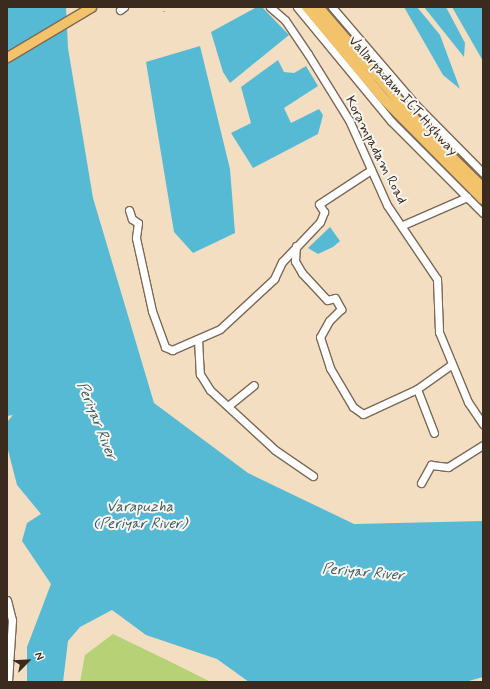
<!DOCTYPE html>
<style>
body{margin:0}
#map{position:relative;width:490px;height:689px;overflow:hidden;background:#f3dec2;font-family:Mynerve,sans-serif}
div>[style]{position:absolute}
.green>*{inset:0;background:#b7d177}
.water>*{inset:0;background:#56bad4}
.path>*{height:1px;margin-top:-0.5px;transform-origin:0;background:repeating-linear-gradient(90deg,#7b6957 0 1px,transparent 0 4px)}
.roads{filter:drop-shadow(1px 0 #7b6957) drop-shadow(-1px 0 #7b6957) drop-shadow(0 1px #7b6957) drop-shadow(0 -1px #7b6957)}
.minor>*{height:7px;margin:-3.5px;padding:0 3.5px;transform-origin:3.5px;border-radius:3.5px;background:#fff}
.major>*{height:9px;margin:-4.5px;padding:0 4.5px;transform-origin:4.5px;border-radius:4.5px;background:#f2c36a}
.highway>*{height:10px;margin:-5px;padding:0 5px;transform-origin:5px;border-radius:5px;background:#f2c36a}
span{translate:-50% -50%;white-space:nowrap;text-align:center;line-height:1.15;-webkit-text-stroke:4px #f6f6f2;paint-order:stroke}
.street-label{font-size:14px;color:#3b2a1e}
.water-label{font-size:15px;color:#445c5e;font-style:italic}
.frame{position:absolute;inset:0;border:8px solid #3b2a1e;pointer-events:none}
.north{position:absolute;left:8px;top:641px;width:40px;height:40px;-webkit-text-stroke:3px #f6f6f2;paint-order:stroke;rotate:66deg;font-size:11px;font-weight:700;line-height:16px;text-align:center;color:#3b2a1e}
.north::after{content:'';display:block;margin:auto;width:14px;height:18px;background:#3b2a1e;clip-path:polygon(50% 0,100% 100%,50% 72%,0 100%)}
</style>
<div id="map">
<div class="green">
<div style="clip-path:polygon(113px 634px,175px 664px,211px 682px,80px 682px,85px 655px)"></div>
</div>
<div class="water">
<div style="clip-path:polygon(7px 7px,66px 7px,68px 48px,93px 198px,154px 403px,248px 473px,354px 524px,483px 521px,483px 677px,465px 682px,249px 682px,217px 659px,146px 635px,112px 610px,80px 627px,68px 641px,63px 682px,27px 682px,27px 647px,51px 584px,22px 541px,27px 523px,41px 514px,17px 485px,7px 446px,7px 422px,13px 415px,7px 416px)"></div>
<div style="clip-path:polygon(257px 7px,262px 7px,289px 35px,230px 83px,223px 72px,211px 32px)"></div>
<div style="clip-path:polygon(404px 7px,417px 7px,440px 35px,460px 89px,443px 75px)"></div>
<div style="clip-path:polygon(424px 7px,446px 7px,465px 43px,464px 57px)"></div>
<div style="clip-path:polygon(452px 7px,483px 7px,483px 61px)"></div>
<div style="clip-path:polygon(200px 46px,230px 169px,235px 233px,193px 253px,174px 232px,146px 62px)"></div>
<div style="clip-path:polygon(278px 60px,284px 72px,294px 73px,306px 66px,318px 86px,284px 108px,291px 123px,319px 109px,323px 115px,318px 134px,253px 168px,231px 133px,251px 123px,241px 87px)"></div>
<div style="clip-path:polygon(330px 227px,340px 241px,333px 247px,318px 254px,308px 248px)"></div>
</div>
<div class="path">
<div style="left:164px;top:7px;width:5px;rotate:90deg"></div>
</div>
<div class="roads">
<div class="minor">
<div style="left:270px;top:7px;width:20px;rotate:41deg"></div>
<div style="left:285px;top:20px;width:41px;rotate:55.9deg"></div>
<div style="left:308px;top:54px;width:78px;rotate:58.2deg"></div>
<div style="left:349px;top:120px;width:93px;rotate:65.9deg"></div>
<div style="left:387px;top:205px;width:89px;rotate:56deg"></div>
<div style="left:437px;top:279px;width:53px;rotate:87.8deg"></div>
<div style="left:439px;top:332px;width:76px;rotate:67.5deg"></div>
<div style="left:468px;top:402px;width:27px;rotate:56deg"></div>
<div style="left:297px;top:7px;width:148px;rotate:50.5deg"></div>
<div style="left:391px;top:121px;width:130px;rotate:45deg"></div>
<div style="left:332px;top:7px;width:128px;rotate:49.4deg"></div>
<div style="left:415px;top:104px;width:97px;rotate:45.4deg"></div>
<div style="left:120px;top:10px;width:5px;rotate:-37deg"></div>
<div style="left:129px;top:210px;width:9px;rotate:72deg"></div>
<div style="left:132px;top:219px;width:7px;rotate:34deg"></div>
<div style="left:138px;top:223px;width:15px;rotate:98deg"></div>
<div style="left:136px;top:238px;width:75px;rotate:77.6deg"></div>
<div style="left:152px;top:311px;width:38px;rotate:70deg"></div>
<div style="left:165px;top:347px;width:8px;rotate:23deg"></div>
<div style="left:172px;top:350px;width:52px;rotate:-23.6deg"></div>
<div style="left:220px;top:329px;width:74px;rotate:-42.8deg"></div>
<div style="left:274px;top:279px;width:19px;rotate:-65deg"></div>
<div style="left:282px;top:262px;width:55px;rotate:-46.5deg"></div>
<div style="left:320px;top:222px;width:11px;rotate:-68deg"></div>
<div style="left:324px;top:212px;width:9px;rotate:-122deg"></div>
<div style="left:319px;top:204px;width:62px;rotate:-33.2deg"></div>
<div style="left:403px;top:225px;width:70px;rotate:-23.6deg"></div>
<div style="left:296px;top:246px;width:15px;rotate:94deg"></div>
<div style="left:295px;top:261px;width:14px;rotate:60deg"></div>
<div style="left:302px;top:273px;width:37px;rotate:47deg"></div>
<div style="left:327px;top:300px;width:8px;rotate:-14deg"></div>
<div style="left:335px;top:298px;width:13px;rotate:61deg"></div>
<div style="left:341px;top:309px;width:17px;rotate:135deg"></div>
<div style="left:329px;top:321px;width:18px;rotate:119deg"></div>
<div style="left:320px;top:337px;width:33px;rotate:72deg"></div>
<div style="left:330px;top:368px;width:45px;rotate:59.5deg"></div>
<div style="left:353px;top:407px;width:12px;rotate:35deg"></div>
<div style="left:363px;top:414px;width:60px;rotate:-24.8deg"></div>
<div style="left:417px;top:389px;width:43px;rotate:-35.5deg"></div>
<div style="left:198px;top:339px;width:35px;rotate:87deg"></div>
<div style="left:200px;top:374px;width:19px;rotate:58deg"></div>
<div style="left:210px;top:390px;width:88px;rotate:42.7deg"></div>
<div style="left:275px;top:450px;width:46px;rotate:34.4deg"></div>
<div style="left:417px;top:389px;width:47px;rotate:68.9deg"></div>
<div style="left:228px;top:406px;width:33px;rotate:-39deg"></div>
<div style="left:421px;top:483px;width:21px;rotate:-61deg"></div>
<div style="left:431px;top:465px;width:17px;rotate:7deg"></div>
<div style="left:448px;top:467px;width:41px;rotate:-32.2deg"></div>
<div style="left:7px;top:600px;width:21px;rotate:76deg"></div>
<div style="left:12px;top:620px;width:62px;rotate:93.7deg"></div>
</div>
<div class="major">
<div style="left:7px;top:57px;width:98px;rotate:-30.8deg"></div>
</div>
<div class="highway">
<div style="left:307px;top:7px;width:120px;rotate:50.1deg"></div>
<div style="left:384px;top:99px;width:141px;rotate:45.3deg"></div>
<div style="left:318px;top:7px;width:165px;rotate:49.2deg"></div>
<div style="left:426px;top:132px;width:80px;rotate:44.5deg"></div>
</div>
</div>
<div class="street-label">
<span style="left:403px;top:96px;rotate:48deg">Vallarpadam ICT Highway</span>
<span style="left:376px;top:150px;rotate:63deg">Korampadam Road</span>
</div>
<div class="water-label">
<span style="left:96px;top:421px;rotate:68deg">Periyar River</span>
<span style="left:140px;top:516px">Varapuzha<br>(Periyar River)</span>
<span style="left:363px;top:573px;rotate:5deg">Periyar River</span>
</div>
<div class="frame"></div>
<div class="north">N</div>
</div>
